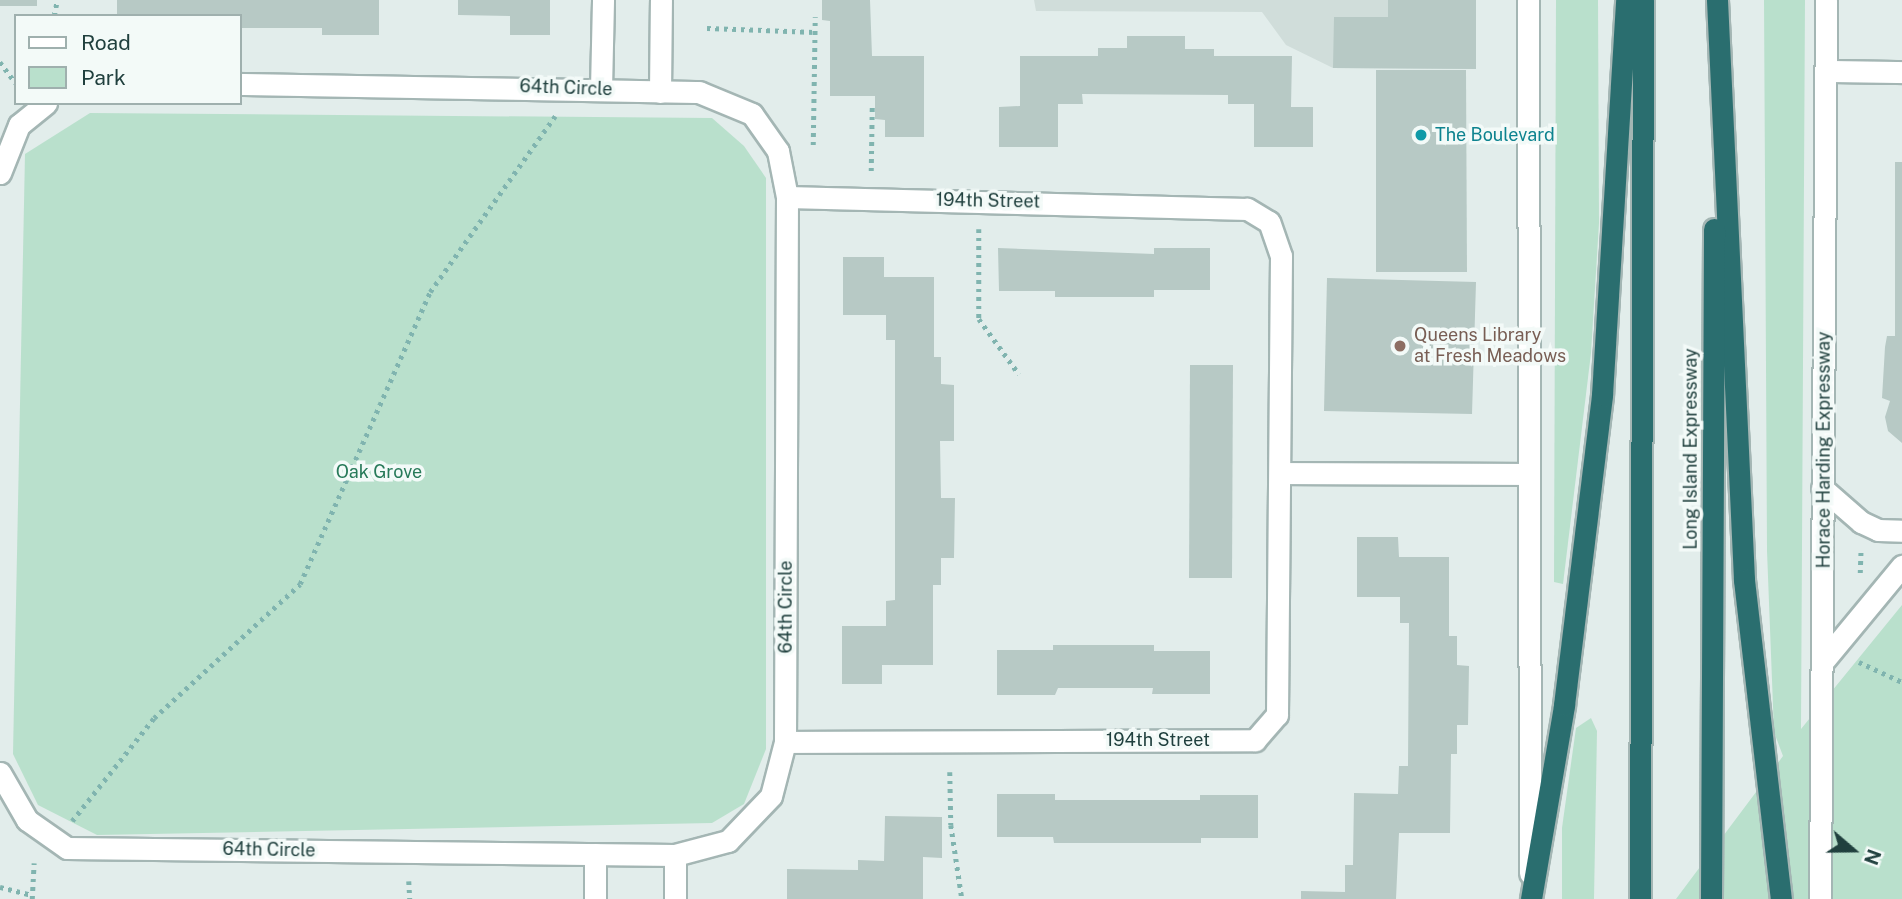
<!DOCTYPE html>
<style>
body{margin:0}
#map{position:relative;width:1902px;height:899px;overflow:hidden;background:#e2edeb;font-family:"Public Sans",sans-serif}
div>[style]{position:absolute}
.built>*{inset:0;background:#d0ddda}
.green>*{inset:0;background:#b9e0cc}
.building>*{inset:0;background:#b7c9c5}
.path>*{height:4.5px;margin-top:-2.25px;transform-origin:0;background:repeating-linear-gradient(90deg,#80b4af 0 3.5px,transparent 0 8.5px)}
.roads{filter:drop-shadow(2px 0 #a4b6b4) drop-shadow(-2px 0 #a4b6b4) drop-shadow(0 2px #a4b6b4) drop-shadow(0 -2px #a4b6b4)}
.street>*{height:21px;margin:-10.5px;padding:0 10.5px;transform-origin:10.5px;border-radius:10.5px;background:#fff}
.secondary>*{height:21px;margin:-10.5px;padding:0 10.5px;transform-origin:10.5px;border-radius:10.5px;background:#fff}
.highway>*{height:21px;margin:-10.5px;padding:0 10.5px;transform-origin:10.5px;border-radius:10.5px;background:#2a6e6f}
.dots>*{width:19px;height:19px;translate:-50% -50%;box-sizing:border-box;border:4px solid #f3faf8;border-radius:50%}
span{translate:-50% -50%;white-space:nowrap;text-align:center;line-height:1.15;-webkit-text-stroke:7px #f3faf8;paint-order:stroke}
.street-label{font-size:18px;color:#20403e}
.culture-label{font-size:18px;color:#0d838f}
.left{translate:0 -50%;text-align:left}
.education-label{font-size:18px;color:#785e54}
.park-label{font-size:18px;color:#277a59}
.legend{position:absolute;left:14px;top:14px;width:228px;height:91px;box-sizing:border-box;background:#f3faf8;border:2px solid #9fb0ae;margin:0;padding:9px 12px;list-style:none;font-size:21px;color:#20403e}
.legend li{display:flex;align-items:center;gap:14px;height:35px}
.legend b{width:35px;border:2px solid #9fb0ae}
.north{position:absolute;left:1818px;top:815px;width:70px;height:70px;-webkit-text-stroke:5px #f3faf8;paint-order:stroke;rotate:110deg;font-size:19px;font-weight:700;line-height:28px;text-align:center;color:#20403e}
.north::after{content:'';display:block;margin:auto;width:24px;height:32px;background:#20403e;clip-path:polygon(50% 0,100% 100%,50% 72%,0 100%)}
</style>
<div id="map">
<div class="built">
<div style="clip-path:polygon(1034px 0,1476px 0,1476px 69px,1333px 68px,1286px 45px,1262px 12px,1036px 11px)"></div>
</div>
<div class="green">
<div style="clip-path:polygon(1556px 0,1598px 0,1599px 223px,1591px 353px,1563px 584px,1554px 582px)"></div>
<div style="clip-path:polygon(1764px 0,1805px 0,1801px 729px,1902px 605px,1902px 899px,1676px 899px,1783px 756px,1774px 732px,1767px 551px)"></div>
<div style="clip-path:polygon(90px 113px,712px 118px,744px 146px,766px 178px,766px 749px,744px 804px,712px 823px,97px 835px,38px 805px,13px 754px,25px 154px)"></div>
<div style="clip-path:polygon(1591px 718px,1597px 731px,1594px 899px,1562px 899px,1562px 828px,1576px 728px)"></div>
</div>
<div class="building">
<div style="clip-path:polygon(0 0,37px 0,37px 6px,0 6px)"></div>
<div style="clip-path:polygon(117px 0,379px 0,379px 35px,322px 35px,322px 28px,240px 28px,240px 16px,117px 16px)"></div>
<div style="clip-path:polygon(458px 0,550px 0,550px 35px,510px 35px,510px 16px,458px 15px)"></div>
<div style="clip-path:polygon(822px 0,870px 0,872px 56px,924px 56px,924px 137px,885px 137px,885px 120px,875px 119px,875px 96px,830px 96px,830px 21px,822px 20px)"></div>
<div style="clip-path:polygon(1388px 0,1476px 0,1476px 69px,1333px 68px,1334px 17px,1388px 17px)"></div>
<div style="clip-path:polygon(1127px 36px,1185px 36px,1185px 49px,1214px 49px,1214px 56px,1292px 56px,1291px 107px,1313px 107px,1313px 147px,1254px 147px,1254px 104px,1228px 104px,1228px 95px,1082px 94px,1083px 104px,1058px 104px,1058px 147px,999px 147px,999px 107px,1020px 106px,1020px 56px,1098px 56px,1098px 48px,1127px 48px)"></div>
<div style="clip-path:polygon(1376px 70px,1466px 70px,1467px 272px,1376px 272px)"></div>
<div style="clip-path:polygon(1895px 162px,1902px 162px,1902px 443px,1888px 431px,1885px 417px,1890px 401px,1882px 398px,1885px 347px,1887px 336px,1895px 336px)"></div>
<div style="clip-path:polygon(998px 248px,1154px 254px,1154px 248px,1210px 248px,1210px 290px,1154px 290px,1154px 297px,1055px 297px,1055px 291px,999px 291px)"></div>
<div style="clip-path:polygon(843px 257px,884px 257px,884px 277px,934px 277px,934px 357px,941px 357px,941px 384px,954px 385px,954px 441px,940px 441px,941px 498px,955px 498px,954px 558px,941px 558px,941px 585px,933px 585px,933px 665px,882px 665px,882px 684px,842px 684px,842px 626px,886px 626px,886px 601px,895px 600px,895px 340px,886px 340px,886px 315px,843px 315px)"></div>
<div style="clip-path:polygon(1327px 278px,1476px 282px,1472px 414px,1324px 411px)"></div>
<div style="clip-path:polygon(1190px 365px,1233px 365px,1232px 578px,1189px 578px)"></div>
<div style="clip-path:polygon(1357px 537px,1398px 537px,1399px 557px,1449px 557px,1449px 636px,1457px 636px,1457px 665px,1469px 666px,1468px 725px,1457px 725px,1457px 754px,1451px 754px,1450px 833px,1399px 833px,1396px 899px,1301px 899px,1301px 891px,1345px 892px,1345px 865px,1353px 865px,1354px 793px,1398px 794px,1399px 766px,1408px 766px,1409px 623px,1400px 623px,1400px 597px,1357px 597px)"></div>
<div style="clip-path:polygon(1053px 645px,1154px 645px,1154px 651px,1210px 651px,1210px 694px,1152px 694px,1153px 688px,1058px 688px,1055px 695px,997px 695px,997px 650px,1053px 650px)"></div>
<div style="clip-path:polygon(997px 794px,1055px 794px,1055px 800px,1200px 800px,1200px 795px,1258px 795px,1258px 838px,1201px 838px,1201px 843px,1054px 843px,1053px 837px,997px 837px)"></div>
<div style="clip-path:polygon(885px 816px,942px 817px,942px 858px,923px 857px,923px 899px,787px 899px,787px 869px,858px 870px,858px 860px,884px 861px)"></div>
</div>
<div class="path">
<div style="left:54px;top:16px;width:16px;rotate:-79deg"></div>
<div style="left:707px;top:28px;width:107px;rotate:2.1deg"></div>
<div style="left:0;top:62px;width:26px;rotate:53deg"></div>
<div style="left:813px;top:145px;width:128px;rotate:-89.1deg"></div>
<div style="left:871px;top:171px;width:64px;rotate:-89.1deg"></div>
<div style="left:979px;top:229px;width:90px;rotate:90deg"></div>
<div style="left:979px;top:319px;width:68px;rotate:54deg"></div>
<div style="left:1860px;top:573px;width:23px;rotate:-88deg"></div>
<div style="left:1859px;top:662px;width:47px;rotate:24.9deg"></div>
<div style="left:950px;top:772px;width:53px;rotate:88.9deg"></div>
<div style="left:951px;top:825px;width:75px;rotate:81.5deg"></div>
<div style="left:72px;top:821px;width:132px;rotate:-51.5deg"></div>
<div style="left:154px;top:718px;width:198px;rotate:-42.5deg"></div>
<div style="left:300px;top:584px;width:320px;rotate:-66deg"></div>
<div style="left:430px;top:292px;width:216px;rotate:-54.6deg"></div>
<div style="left:409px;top:881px;width:18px;rotate:87deg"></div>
<div style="left:0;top:887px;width:33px;rotate:14deg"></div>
<div style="left:32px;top:899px;width:36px;rotate:-87deg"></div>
</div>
<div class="roads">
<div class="street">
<div style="left:1826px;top:71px;width:76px;rotate:0.8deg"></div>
<div style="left:601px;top:89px;width:89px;rotate:-88.7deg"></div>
<div style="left:660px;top:92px;width:92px;rotate:-89.4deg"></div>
<div style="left:0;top:173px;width:52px;rotate:-68.4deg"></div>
<div style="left:19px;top:125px;width:35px;rotate:-39deg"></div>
<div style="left:1280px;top:473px;width:246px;rotate:0.2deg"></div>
<div style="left:1822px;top:488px;width:52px;rotate:41.1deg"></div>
<div style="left:1861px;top:522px;width:19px;rotate:25deg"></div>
<div style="left:1878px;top:530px;width:24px;rotate:2deg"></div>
<div style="left:1825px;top:659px;width:121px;rotate:-50.4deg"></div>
<div style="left:785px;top:742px;width:470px;rotate:-0.2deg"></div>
<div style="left:1255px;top:740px;width:33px;rotate:-49deg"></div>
<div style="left:1277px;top:715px;width:459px;rotate:-89.5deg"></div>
<div style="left:1281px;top:256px;width:36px;rotate:-109deg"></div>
<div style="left:1269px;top:222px;width:26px;rotate:-149deg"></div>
<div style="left:1247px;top:209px;width:460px;rotate:-178.5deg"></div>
<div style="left:0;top:773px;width:54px;rotate:60.1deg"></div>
<div style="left:27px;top:820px;width:49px;rotate:35deg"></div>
<div style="left:67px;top:848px;width:608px;rotate:0.66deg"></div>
<div style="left:675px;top:855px;width:55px;rotate:-14.8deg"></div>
<div style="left:728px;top:841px;width:62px;rotate:-46.3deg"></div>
<div style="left:771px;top:796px;width:56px;rotate:-75.5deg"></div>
<div style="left:785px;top:742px;width:545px;rotate:-89.79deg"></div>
<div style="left:787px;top:197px;width:47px;rotate:-101.1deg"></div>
<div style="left:778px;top:151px;width:45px;rotate:-125.1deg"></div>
<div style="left:752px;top:114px;width:57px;rotate:-157.5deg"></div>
<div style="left:699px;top:92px;width:459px;rotate:-179deg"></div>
<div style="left:595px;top:899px;width:45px;rotate:-90deg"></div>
<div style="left:675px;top:899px;width:44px;rotate:-90deg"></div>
</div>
<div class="secondary">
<div style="left:1528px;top:0;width:873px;rotate:89.87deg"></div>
<div style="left:1820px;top:899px;width:899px;rotate:-89.62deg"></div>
</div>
<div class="highway">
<div style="left:1717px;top:0;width:581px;rotate:87.33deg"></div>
<div style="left:1744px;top:580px;width:321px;rotate:83.4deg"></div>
<div style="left:1531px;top:899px;width:197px;rotate:-80.3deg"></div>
<div style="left:1564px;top:705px;width:312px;rotate:-83deg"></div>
<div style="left:1602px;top:395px;width:396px;rotate:-86.5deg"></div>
<div style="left:1640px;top:899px;width:899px;rotate:-89.81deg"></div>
<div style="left:1711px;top:899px;width:670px;rotate:-89.74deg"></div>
</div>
</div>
<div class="dots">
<div style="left:1421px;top:135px;background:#0f9aa8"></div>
<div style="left:1400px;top:346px;background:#8d6e63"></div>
</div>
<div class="street-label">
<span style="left:566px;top:88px;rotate:2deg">64th Circle</span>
<span style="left:988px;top:201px;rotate:1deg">194th Street</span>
<span style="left:1691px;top:449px;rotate:-90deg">Long Island Expressway</span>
<span style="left:1824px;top:450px;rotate:-90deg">Horace Harding Expressway</span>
<span style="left:786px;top:607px;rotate:-90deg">64th Circle</span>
<span style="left:1158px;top:740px">194th Street</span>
<span style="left:269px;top:850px;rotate:1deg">64th Circle</span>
</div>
<div class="culture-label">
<span class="left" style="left:1435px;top:135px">The Boulevard</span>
</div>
<div class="education-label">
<span class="left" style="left:1414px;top:346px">Queens Library<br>at Fresh Meadows</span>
</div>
<div class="park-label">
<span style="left:379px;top:472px">Oak Grove</span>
</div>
<ul class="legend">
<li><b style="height:9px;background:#fff"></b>Road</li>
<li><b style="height:19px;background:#b9e0cc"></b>Park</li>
</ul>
<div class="north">N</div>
</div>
